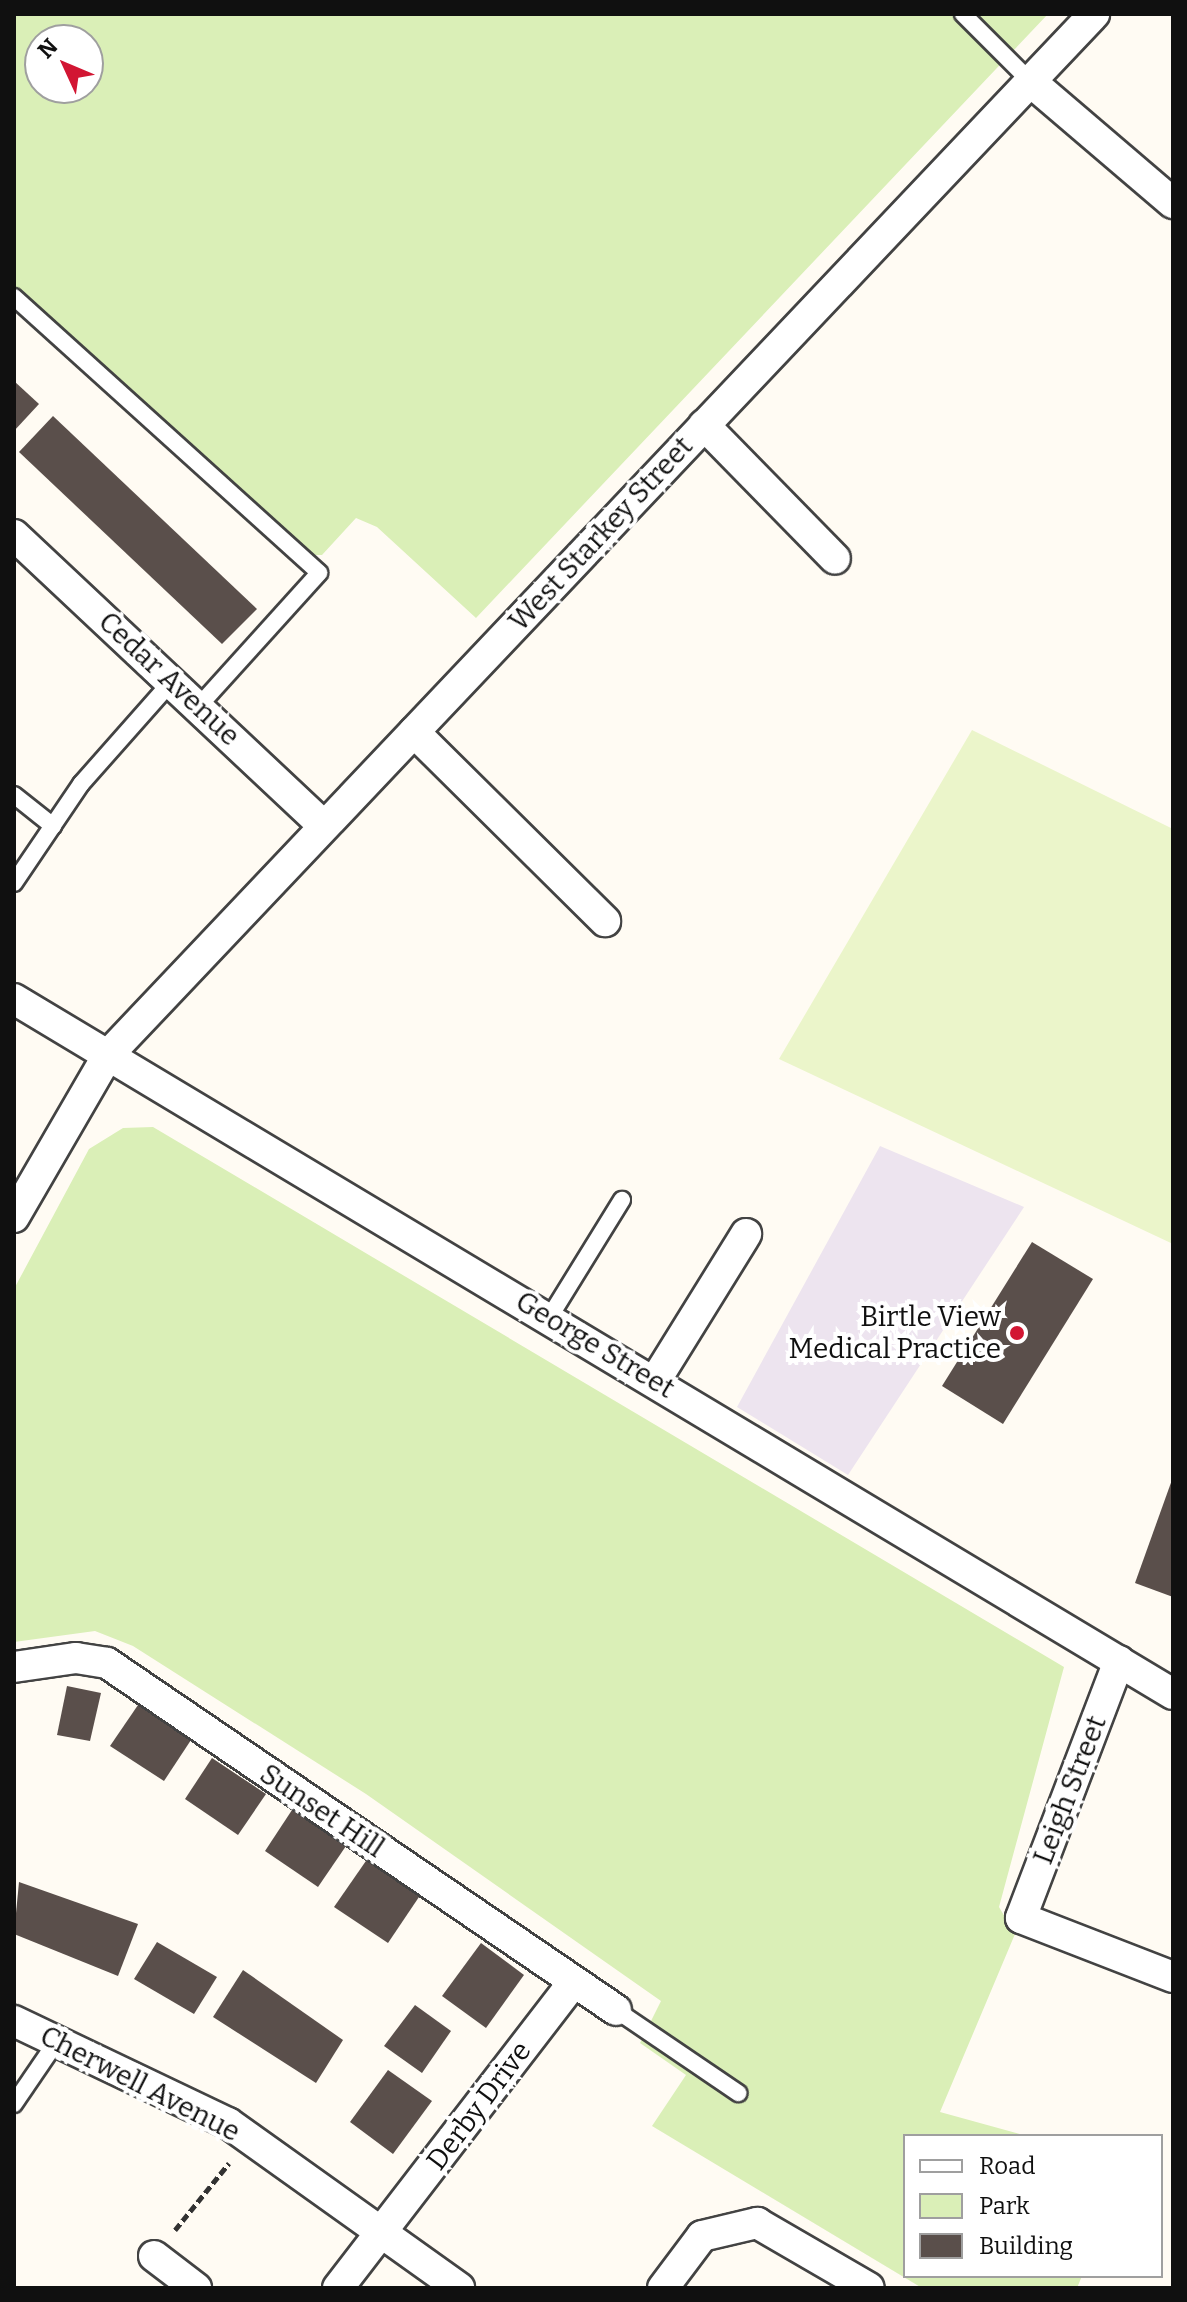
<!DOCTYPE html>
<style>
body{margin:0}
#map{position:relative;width:1187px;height:2302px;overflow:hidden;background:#fffbf3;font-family:Bitter,serif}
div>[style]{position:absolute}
.industrial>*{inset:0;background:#ede4ef}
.green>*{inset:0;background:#daefb7}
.pitch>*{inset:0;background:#ebf5ca}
.building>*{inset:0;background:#5a4f4b}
.path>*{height:5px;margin-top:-2.5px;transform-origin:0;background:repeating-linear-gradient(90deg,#323232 0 8px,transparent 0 12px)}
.roads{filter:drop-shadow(2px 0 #434343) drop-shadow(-2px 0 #434343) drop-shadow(0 2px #434343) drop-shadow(0 -2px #434343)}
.service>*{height:16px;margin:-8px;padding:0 8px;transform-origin:8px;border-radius:8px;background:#fff}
.minor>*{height:30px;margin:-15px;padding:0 15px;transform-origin:15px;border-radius:15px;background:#fff}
.dots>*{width:22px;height:22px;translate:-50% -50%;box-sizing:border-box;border:4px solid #fff;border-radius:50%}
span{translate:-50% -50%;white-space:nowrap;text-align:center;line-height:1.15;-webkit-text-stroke:8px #fff;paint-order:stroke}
.street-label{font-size:28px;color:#101010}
.poi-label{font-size:28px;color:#101010}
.right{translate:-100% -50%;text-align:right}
.frame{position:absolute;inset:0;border:16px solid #101010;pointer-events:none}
.legend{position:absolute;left:903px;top:2134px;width:260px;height:144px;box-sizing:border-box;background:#fff;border:2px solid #9f9f9f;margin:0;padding:10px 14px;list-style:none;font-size:24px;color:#101010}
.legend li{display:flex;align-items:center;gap:16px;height:40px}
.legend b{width:40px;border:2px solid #9f9f9f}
.north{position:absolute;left:24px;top:24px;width:80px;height:80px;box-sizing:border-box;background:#fff;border:2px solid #9f9f9f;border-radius:50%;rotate:314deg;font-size:22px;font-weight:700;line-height:32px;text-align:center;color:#101010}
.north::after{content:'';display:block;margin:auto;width:28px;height:36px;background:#d21633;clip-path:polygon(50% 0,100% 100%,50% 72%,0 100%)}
</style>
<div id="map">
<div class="industrial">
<div style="clip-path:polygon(880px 1146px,1024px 1207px,848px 1475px,737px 1407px)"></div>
</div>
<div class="green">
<div style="clip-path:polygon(evenodd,14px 14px,1048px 14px,476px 618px,377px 527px,356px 518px,322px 555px,306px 555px,14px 286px,14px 14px,40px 40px,88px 40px,88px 88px,40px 88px,40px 40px)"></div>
<div style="clip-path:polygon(153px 1127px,1064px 1667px,999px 1907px,1015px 1934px,940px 2112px,1027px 2136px,905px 2136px,905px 2276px,1082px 2276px,1077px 2288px,922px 2288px,652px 2126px,686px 2075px,640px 2043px,661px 2001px,366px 1794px,133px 1646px,95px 1631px,14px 1642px,14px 1289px,89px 1149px,123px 1128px)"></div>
</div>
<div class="pitch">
<div style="clip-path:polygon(972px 730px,1173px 829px,1173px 1244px,779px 1059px)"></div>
</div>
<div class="building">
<div style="clip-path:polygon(14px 381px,39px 404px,14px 431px)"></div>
<div style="clip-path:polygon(53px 416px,257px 609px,222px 644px,19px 452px)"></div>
<div style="clip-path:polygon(1032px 1242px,1093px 1279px,1003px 1424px,942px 1386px)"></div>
<div style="clip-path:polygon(1173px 1477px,1173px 1597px,1135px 1583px)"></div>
<div style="clip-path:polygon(67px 1686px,101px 1693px,90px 1741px,57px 1735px)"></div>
<div style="clip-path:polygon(138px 1705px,191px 1740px,164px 1781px,110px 1746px)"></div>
<div style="clip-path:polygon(212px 1758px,266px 1794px,238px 1835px,185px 1799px)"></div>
<div style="clip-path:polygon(292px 1810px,346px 1846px,318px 1887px,265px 1851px)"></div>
<div style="clip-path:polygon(368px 1858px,421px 1894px,388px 1943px,334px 1907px)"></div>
<div style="clip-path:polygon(19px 1882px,138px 1924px,118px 1976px,14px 1934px)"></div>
<div style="clip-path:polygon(157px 1942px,217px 1977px,194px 2014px,134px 1979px)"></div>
<div style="clip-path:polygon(481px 1943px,524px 1975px,486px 2028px,442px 1996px)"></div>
<div style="clip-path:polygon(243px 1970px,343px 2040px,316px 2083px,213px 2017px)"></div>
<div style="clip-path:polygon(415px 2005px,451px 2031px,422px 2073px,384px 2046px)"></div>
<div style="clip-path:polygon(388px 2070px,432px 2101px,393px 2154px,350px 2122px)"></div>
</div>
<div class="path">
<div style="left:175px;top:2230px;width:86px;rotate:-51.1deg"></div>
</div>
<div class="roads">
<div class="service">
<div style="left:963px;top:14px;width:95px;rotate:45deg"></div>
<div style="left:14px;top:297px;width:411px;rotate:42.1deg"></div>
<div style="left:319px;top:573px;width:179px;rotate:132.1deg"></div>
<div style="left:14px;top:795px;width:50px;rotate:38.5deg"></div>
<div style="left:14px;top:883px;width:120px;rotate:-55.9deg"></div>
<div style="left:81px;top:784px;width:137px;rotate:-48.5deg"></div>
<div style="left:549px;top:1318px;width:139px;rotate:-58.3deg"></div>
<div style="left:616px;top:2010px;width:148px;rotate:34.2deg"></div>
<div style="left:14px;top:2104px;width:76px;rotate:-55.7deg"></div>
</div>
<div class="minor">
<div style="left:1030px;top:81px;width:188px;rotate:40.5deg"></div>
<div style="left:704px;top:425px;width:187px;rotate:45.6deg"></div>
<div style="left:14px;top:535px;width:424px;rotate:43.2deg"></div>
<div style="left:414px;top:732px;width:269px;rotate:44.7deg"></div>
<div style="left:14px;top:999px;width:1351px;rotate:30.95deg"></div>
<div style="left:14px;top:1217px;width:187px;rotate:-59.9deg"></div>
<div style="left:108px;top:1055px;width:1434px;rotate:-46.55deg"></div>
<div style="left:655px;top:1381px;width:173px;rotate:-58.2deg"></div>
<div style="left:1119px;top:1661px;width:275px;rotate:110.9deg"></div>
<div style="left:1021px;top:1918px;width:163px;rotate:21.2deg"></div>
<div style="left:14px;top:1667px;width:63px;rotate:-8.3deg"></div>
<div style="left:76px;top:1658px;width:31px;rotate:9deg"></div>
<div style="left:107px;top:1663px;width:616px;rotate:34.28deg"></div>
<div style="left:14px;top:2021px;width:237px;rotate:25.5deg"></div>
<div style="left:228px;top:2123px;width:284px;rotate:35.5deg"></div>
<div style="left:154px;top:2256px;width:53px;rotate:37.3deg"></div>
<div style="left:338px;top:2288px;width:386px;rotate:-52.4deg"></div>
<div style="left:663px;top:2288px;width:65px;rotate:-53.1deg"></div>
<div style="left:702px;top:2236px;width:57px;rotate:-13.3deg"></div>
<div style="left:757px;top:2223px;width:129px;rotate:30.1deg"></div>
</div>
</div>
<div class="dots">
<div style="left:1017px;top:1333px;background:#d21633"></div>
</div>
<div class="street-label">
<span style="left:601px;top:534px;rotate:-47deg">West Starkey Street</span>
<span style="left:169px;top:679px;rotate:43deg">Cedar Avenue</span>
<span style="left:595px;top:1345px;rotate:31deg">George Street</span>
<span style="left:1070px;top:1790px;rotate:-69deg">Leigh Street</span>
<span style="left:322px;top:1811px;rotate:34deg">Sunset Hill</span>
<span style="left:140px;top:2084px;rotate:27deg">Cherwell Avenue</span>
<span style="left:479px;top:2106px;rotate:-53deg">Derby Drive</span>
</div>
<div class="poi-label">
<span class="right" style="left:1001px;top:1333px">Birtle View<br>Medical Practice</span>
</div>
<div class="frame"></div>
<ul class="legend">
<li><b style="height:10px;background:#fff"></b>Road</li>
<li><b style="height:22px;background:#daefb7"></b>Park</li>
<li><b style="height:22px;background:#5a4f4b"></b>Building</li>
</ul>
<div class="north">N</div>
</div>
